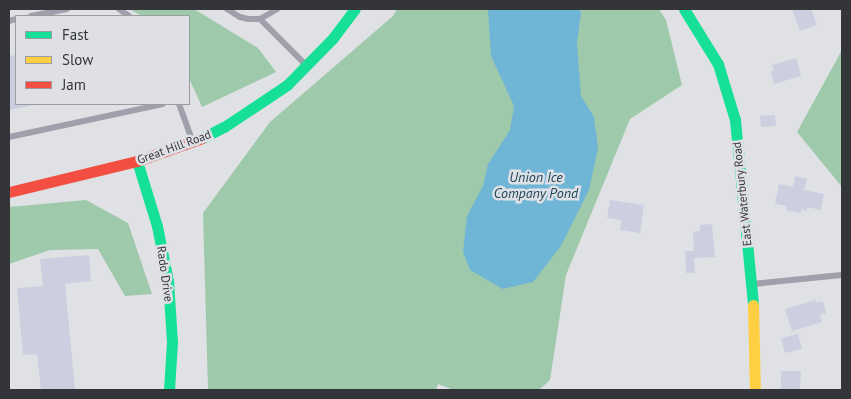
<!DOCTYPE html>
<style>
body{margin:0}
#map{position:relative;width:851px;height:399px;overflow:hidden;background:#e0e1e4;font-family:"PT Sans",sans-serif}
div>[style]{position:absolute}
.forest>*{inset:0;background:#9fc9ab}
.water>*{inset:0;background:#6fb5d5}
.building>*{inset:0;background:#cbcfe0}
.lane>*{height:6px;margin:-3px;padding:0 3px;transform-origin:3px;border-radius:3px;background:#9fa0ab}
.fast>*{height:11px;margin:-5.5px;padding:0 5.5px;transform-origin:5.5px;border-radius:5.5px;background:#16e098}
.slow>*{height:11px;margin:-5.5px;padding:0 5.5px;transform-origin:5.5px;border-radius:5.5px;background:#ffcf43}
.jam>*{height:11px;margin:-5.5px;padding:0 5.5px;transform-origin:5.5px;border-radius:5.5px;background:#f24e42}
span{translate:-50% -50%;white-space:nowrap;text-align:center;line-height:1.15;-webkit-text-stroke:5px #dee0e6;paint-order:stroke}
.street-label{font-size:12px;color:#343538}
.water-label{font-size:14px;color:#1b4558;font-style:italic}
.frame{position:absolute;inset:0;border:10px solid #343538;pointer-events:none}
.legend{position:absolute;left:15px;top:15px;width:175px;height:90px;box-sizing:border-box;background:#dee0e6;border:1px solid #9a9ca0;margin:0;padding:6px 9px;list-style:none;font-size:15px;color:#343538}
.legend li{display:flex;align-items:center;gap:10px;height:25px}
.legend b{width:25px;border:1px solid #9a9ca0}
</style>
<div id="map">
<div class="forest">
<div style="clip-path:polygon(129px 9px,194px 9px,258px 48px,276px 72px,202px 107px,189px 78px,189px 16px,142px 16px)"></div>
<div style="clip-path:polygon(397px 9px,659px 9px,666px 20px,682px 85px,630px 119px,566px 275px,550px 380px,539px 390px,454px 390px,438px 384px,436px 390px,208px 390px,203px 213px,270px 122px,393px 16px)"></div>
<div style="clip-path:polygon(842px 50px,842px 187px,797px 132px)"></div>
<div style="clip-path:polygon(86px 200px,128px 223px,152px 294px,125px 296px,98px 249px,50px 250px,9px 264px,9px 207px)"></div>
</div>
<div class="water">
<div style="clip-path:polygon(488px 9px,579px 9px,581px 13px,577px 43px,581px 96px,594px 117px,598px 148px,589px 190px,561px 246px,533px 282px,503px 289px,470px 270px,463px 252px,467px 216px,483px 186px,488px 164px,510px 130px,514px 106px,491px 56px)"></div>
</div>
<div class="building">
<div style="clip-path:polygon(792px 9px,811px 9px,817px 25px,800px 31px)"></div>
<div style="clip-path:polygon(16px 55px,16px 104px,35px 105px,9px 110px,9px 56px)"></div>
<div style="clip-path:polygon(796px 58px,801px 76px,774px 84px,771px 71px,774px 70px,772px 65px)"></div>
<div style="clip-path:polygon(775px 115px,776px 126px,761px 127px,760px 116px)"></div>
<div style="clip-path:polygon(795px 176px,807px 179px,804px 190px,824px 194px,821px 210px,807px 207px,807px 211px,801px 209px,801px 213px,786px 210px,786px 206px,775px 204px,779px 184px,793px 187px)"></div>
<div style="clip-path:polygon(610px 200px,644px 205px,640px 233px,620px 230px,621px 220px,607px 218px)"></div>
<div style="clip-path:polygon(712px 224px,715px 257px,694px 258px,695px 273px,686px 273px,685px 251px,694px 251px,693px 232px,700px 231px,700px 225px)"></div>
<div style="clip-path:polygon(89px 255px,91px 281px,65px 284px,75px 390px,41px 390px,37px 354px,23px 355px,17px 288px,43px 286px,40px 259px)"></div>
<div style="clip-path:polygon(815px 300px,816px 303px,823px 301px,826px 313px,820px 315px,822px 322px,792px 331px,785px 309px)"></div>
<div style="clip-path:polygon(798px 334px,802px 349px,785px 353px,781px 338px)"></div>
<div style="clip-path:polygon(781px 371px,801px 371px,800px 390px,781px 390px)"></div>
</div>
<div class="lane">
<div style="left:119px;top:9px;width:12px;rotate:35deg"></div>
<div style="left:227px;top:9px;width:15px;rotate:32deg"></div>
<div style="left:240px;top:17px;width:8px;rotate:14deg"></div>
<div style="left:248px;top:19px;width:12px"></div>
<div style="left:260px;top:19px;width:20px;rotate:-30deg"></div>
<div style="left:31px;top:16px;width:37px;rotate:-11deg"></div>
<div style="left:260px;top:19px;width:64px;rotate:45deg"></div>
<div style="left:9px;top:21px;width:7px;rotate:-16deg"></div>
<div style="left:179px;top:104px;width:38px;rotate:70deg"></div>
<div style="left:9px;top:137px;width:157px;rotate:-12.1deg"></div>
<div style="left:753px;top:284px;width:89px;rotate:-5.8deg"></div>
</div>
<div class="fast">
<div style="left:684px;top:9px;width:65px;rotate:58.3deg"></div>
<div style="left:718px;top:64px;width:59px;rotate:73.1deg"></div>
<div style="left:735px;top:120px;width:186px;rotate:84.4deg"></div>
<div style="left:202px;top:138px;width:25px;rotate:-27deg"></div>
<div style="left:224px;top:127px;width:76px;rotate:-33.7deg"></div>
<div style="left:287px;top:85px;width:66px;rotate:-45.6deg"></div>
<div style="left:333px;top:38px;width:36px;rotate:-53deg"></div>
<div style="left:137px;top:161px;width:68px;rotate:72.9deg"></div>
<div style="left:157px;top:226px;width:56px;rotate:78.7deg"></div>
<div style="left:168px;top:281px;width:61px;rotate:86.2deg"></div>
<div style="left:172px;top:342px;width:48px;rotate:93.6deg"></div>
</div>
<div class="slow">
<div style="left:753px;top:305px;width:85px;rotate:88.7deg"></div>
</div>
<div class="jam">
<div style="left:9px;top:192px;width:132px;rotate:-13.6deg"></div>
<div style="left:137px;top:161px;width:69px;rotate:-19.5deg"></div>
</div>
<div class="street-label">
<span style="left:174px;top:147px;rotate:-20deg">Great Hill Road</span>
<span style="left:742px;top:194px;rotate:-96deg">East Waterbury Road</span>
<span style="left:165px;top:274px;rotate:82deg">Rado Drive</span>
</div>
<div class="water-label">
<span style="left:536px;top:185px">Union Ice<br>Company Pond</span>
</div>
<div class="frame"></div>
<ul class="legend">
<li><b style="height:6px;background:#16e098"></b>Fast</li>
<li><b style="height:6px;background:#ffcf43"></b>Slow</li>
<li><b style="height:6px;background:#f24e42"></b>Jam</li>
</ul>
</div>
